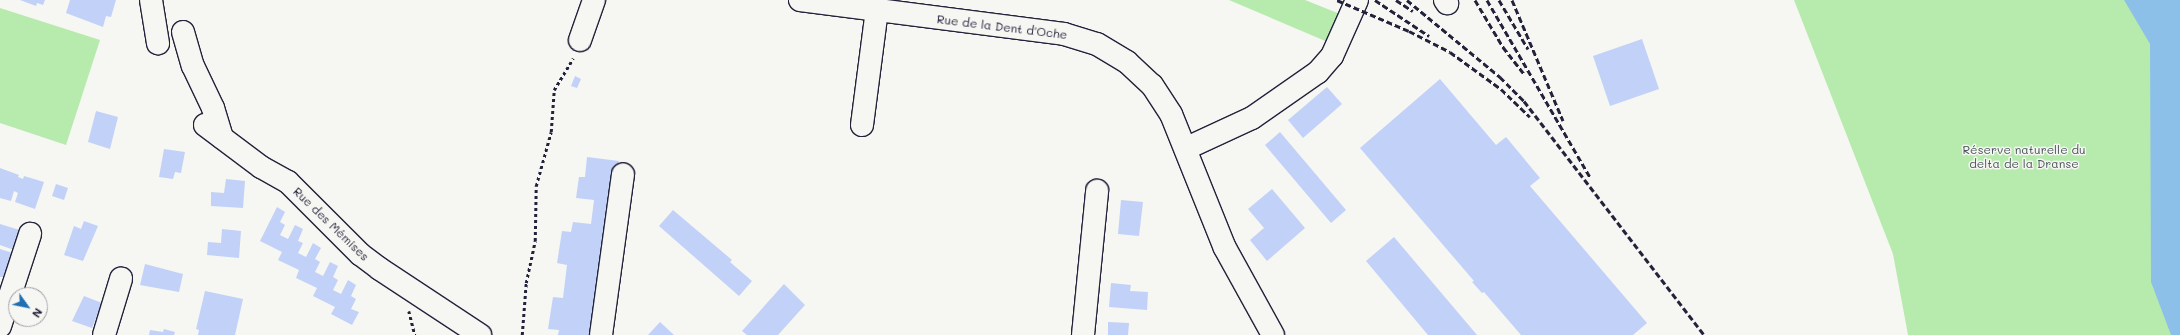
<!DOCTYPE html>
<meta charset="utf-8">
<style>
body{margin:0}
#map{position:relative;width:2180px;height:335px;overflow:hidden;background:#f6f6f2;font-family:Mali,sans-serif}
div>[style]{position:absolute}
.green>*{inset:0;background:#b7ebad}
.water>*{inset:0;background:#8dc0e9}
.building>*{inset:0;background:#c2d1f8}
.path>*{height:2.5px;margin-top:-1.25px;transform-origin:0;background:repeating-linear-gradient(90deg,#22223b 0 3px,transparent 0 6px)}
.roads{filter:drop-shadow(1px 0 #22223b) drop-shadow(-1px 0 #22223b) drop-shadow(0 1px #22223b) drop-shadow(0 -1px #22223b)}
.minor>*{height:22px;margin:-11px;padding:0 11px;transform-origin:11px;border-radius:11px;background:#f6f6f2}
.rail>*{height:3px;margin-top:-1.5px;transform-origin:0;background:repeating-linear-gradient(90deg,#22223b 0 6px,transparent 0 9px)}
span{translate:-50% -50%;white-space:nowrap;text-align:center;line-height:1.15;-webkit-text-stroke:3px #f6f6f2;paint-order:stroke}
.street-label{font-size:12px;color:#22223b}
.park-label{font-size:12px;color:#475458}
.north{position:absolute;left:8px;top:287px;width:40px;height:40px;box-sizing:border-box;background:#f6f6f2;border:1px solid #a1a1a9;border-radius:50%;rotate:123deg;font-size:11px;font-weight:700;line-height:16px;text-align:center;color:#22223b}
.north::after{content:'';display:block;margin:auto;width:14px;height:18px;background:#1f6fb2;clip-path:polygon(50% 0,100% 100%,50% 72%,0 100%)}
</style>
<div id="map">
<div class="green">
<div style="clip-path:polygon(1229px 0,1305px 0,1340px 14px,1330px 43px)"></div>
<div style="clip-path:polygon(1794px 0,2180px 0,2180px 335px,1908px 335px,1893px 254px)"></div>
<div style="clip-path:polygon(0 8px,100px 40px,66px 145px,0 123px)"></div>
</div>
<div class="water">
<div style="clip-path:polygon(2124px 0,2180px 0,2180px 335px,2171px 335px,2151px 282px,2150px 44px)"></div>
</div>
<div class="building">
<div style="clip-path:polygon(20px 0,45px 0,43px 5px,37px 3px,36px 6px)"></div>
<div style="clip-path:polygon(70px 0,116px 0,111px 17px,106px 16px,103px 27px,66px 13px)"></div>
<div style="clip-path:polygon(1642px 39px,1659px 89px,1610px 106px,1593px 56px)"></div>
<div style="clip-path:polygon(575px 76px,581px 79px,577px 88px,571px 86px)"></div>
<div style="clip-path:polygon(1440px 79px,1496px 145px,1506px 137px,1540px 178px,1530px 186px,1647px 323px,1633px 335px,1521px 335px,1484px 292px,1482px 293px,1472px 282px,1474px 281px,1360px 148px)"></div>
<div style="clip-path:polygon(1327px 87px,1342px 104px,1303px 138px,1288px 120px)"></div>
<div style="clip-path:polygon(96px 111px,118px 117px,110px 149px,88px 142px)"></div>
<div style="clip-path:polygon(1280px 132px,1346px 210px,1331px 223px,1265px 145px)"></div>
<div style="clip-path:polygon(164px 149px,185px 152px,181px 173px,175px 172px,173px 179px,159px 177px)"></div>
<div style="clip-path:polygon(587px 157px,619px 161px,593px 335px,558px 335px,559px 330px,548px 329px,553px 297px,563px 298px,567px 265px,557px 263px,562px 231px,571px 232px,573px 222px,591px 224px,594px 200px,576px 198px,579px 177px,585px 177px)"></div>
<div style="clip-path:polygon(0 168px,19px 175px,18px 177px,23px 179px,24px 176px,44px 182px,35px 209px,15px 202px,18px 193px,14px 191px,11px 201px,0 198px)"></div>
<div style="clip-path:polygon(226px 179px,245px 181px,243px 208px,211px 206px,211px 192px,224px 193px)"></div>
<div style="clip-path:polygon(56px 184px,68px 188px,64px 200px,52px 196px)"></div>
<div style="clip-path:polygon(1272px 189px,1305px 228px,1267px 261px,1250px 240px,1264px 228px,1248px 209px)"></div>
<div style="clip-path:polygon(1121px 200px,1143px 202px,1139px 236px,1118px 234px)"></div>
<div style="clip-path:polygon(277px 207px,285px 212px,280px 222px,285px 225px,280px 235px,288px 239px,295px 225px,303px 229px,298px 241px,303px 243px,298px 253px,306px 257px,313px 243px,321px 248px,315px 259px,320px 262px,315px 272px,323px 276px,330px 262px,338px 266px,333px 277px,338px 280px,333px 290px,341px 294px,348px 280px,356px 285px,351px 296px,356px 299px,351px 309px,359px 312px,352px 325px,331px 314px,335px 307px,313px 296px,317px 288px,296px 278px,299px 270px,278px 260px,282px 252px,260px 241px)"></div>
<div style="clip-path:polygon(673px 210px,732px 260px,730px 262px,752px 281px,739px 296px,659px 226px)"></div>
<div style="clip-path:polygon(84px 221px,98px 226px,83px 261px,64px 255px,74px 226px,81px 229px)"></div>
<div style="clip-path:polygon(0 224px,23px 231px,17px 251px,0 245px)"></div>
<div style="clip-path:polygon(222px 229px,241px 231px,239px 258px,207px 255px,208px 242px,221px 243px)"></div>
<div style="clip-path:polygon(1394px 237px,1477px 335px,1428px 335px,1366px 261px)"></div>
<div style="clip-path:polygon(0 249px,16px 254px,10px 273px,5px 271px,3px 277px,0 277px)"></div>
<div style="clip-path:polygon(145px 264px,183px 274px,179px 292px,140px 285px)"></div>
<div style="clip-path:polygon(1111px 283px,1131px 285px,1130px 291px,1148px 292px,1147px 310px,1109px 307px)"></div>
<div style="clip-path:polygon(784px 284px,805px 305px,778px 335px,747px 335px,742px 331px)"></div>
<div style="clip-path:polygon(205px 291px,243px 299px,235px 335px,198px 335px,199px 330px,196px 329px)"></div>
<div style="clip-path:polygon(84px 296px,102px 303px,92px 328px,72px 321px)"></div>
<div style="clip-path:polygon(660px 322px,674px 335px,648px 335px)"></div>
<div style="clip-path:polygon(1108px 322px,1129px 323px,1128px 335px,1108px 335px)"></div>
<div style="clip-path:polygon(164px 329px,175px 332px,174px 335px,149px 335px,150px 330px,163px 332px)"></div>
</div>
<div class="path">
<div style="left:409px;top:311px;width:25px;rotate:76deg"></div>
<div style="left:522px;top:335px;width:52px;rotate:-85.6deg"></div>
<div style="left:526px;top:283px;width:43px;rotate:-77.9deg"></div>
<div style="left:535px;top:241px;width:55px;rotate:-89deg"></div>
<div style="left:536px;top:186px;width:56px;rotate:-74.5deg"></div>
<div style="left:551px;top:132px;width:42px;rotate:-85.9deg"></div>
<div style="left:554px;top:90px;width:37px;rotate:-59deg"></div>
</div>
<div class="roads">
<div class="minor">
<div style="left:151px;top:0;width:44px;rotate:80.8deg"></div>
<div style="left:800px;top:0;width:266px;rotate:7.3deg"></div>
<div style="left:1064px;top:34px;width:34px;rotate:17deg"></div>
<div style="left:1097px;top:44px;width:35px;rotate:31deg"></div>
<div style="left:1127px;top:62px;width:34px;rotate:43deg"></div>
<div style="left:1152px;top:85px;width:35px;rotate:57deg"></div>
<div style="left:1171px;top:114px;width:144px;rotate:68.1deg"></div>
<div style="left:1225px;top:248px;width:99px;rotate:61.1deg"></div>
<div style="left:1445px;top:0;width:4px;rotate:56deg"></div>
<div style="left:183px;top:32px;width:35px;rotate:74deg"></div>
<div style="left:193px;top:66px;width:47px;rotate:64.5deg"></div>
<div style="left:213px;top:108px;width:31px;rotate:73deg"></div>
<div style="left:580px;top:40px;width:42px;rotate:-70.7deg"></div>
<div style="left:205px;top:125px;width:70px;rotate:36.9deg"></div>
<div style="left:261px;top:167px;width:31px;rotate:29deg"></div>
<div style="left:288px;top:182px;width:102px;rotate:45deg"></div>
<div style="left:360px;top:254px;width:25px;rotate:37deg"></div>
<div style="left:380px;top:269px;width:120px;rotate:33.4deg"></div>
<div style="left:862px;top:125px;width:116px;rotate:-82.6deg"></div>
<div style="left:1187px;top:148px;width:72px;rotate:-24.8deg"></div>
<div style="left:1252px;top:118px;width:80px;rotate:-34.9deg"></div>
<div style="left:1318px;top:72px;width:21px;rotate:-49deg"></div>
<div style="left:1332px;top:56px;width:61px;rotate:-65.9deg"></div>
<div style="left:0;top:326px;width:97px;rotate:-71.9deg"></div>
<div style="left:104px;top:335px;width:59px;rotate:-73.1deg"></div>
<div style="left:601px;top:335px;width:162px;rotate:-82.2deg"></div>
<div style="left:1083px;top:335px;width:145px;rotate:-84.4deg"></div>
</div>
</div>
<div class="rail">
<div style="left:1337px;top:0;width:78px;rotate:23.3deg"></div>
<div style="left:1409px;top:31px;width:46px;rotate:27.1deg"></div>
<div style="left:1450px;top:52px;width:63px;rotate:36deg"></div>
<div style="left:1501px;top:89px;width:40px;rotate:44deg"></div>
<div style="left:1375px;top:0;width:65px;rotate:33.7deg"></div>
<div style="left:1396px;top:0;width:20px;rotate:33deg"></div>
<div style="left:1407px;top:0;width:121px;rotate:39.6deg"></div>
<div style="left:1500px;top:77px;width:34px;rotate:45deg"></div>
<div style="left:1524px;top:101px;width:295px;rotate:52.4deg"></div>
<div style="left:1475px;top:0;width:55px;rotate:59.2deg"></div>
<div style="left:1503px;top:47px;width:34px;rotate:52deg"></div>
<div style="left:1487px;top:0;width:205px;rotate:59.8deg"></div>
<div style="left:1499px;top:0;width:57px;rotate:59.4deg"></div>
<div style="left:1512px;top:0;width:131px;rotate:67.1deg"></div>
</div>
<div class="street-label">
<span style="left:1002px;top:27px;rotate:7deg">Rue de la Dent d'Oche</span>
<span style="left:331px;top:224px;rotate:44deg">Rue des Mémises</span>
</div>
<div class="park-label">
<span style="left:2024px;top:157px">Réserve naturelle du<br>delta de la Dranse</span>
</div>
<div class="north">N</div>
</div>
